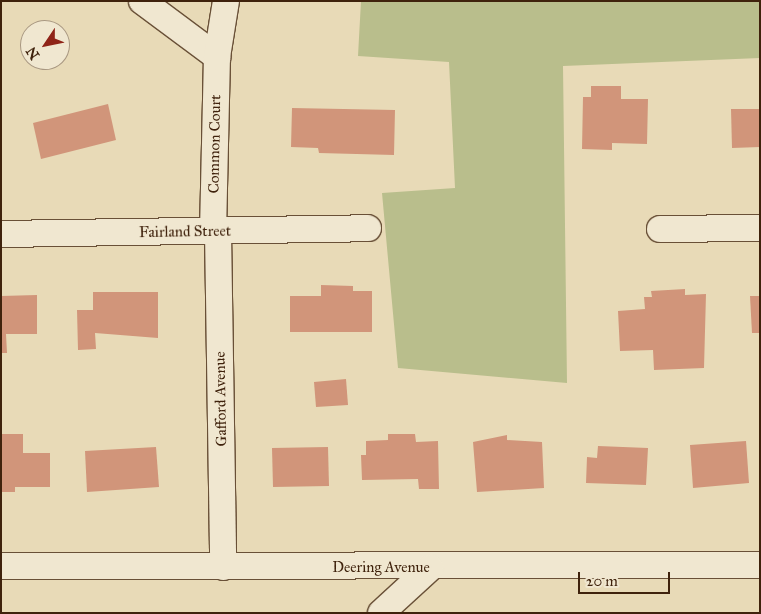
<!DOCTYPE html>
<style>
body{margin:0}
#map{position:relative;width:761px;height:614px;overflow:hidden;background:#e8dab7;font-family:"IM FELL Great Primer",serif}
div>[style]{position:absolute}
.green>*{inset:0;background:#b9be8c}
.building>*{inset:0;background:#d1957a}
.roads{filter:drop-shadow(1px 0 #695037) drop-shadow(-1px 0 #695037) drop-shadow(0 1px #695037) drop-shadow(0 -1px #695037)}
.street>*{height:26px;margin:-13px;padding:0 13px;transform-origin:13px;border-radius:13px;background:#f0e7d0}
span{translate:-50% -50%;white-space:nowrap;text-align:center;line-height:1.15;-webkit-text-stroke:4px #f0e7d0;paint-order:stroke}
.street-label{font-size:15px;color:#3f220c}
.frame{position:absolute;inset:0;border:2px solid #3f220c;pointer-events:none}
.north{position:absolute;left:20px;top:20px;width:50px;height:50px;box-sizing:border-box;background:#f0e7d0;border:1px solid #a99882;border-radius:50%;rotate:236deg;font-size:14px;font-weight:700;line-height:20px;text-align:center;color:#3f220c}
.north::after{content:'';display:block;margin:auto;width:18px;height:22px;background:#8f2418;clip-path:polygon(50% 0,100% 100%,50% 72%,0 100%)}
.scale{position:absolute;left:578px;top:572px;width:92px;height:22px;box-sizing:border-box;border:2px solid #3f220c;border-top:0;padding-left:6px;font-size:15px;line-height:18px;white-space:nowrap;color:#3f220c;-webkit-text-stroke:4px #f0e7d0;paint-order:stroke}
</style>
<div id="map">
<div class="green">
<div style="clip-path:polygon(361px 1px,760px 1px,760px 58px,563px 66px,567px 383px,398px 368px,382px 193px,455px 188px,449px 62px,358px 56px)"></div>
</div>
<div class="building">
<div style="clip-path:polygon(591px 86px,621px 86px,621px 99px,648px 99px,647px 144px,612px 143px,612px 150px,582px 149px,583px 97px,591px 97px)"></div>
<div style="clip-path:polygon(108px 104px,116px 140px,41px 159px,33px 123px)"></div>
<div style="clip-path:polygon(292px 108px,395px 110px,394px 155px,319px 153px,318px 148px,291px 147px)"></div>
<div style="clip-path:polygon(731px 109px,760px 109px,760px 147px,732px 148px)"></div>
<div style="clip-path:polygon(321px 285px,353px 286px,353px 291px,372px 291px,372px 332px,290px 332px,290px 296px,321px 296px)"></div>
<div style="clip-path:polygon(685px 289px,685px 295px,706px 294px,704px 368px,654px 370px,653px 350px,620px 351px,618px 311px,645px 309px,644px 297px,652px 297px,651px 291px)"></div>
<div style="clip-path:polygon(93px 292px,158px 292px,158px 338px,95px 333px,96px 349px,78px 350px,77px 310px,93px 310px)"></div>
<div style="clip-path:polygon(37px 295px,37px 334px,6px 334px,7px 353px,1px 353px,1px 296px)"></div>
<div style="clip-path:polygon(750px 296px,760px 296px,760px 333px,752px 333px)"></div>
<div style="clip-path:polygon(346px 379px,348px 405px,316px 407px,314px 382px)"></div>
<div style="clip-path:polygon(1px 434px,23px 434px,23px 453px,50px 453px,50px 487px,15px 487px,15px 492px,1px 492px)"></div>
<div style="clip-path:polygon(388px 434px,415px 434px,416px 442px,438px 441px,439px 489px,419px 489px,418px 479px,362px 480px,361px 455px,366px 455px,366px 441px,388px 440px)"></div>
<div style="clip-path:polygon(507px 435px,507px 440px,542px 442px,544px 488px,477px 492px,473px 442px)"></div>
<div style="clip-path:polygon(746px 441px,749px 483px,693px 488px,690px 445px)"></div>
<div style="clip-path:polygon(598px 446px,648px 448px,646px 485px,586px 483px,587px 457px,597px 458px)"></div>
<div style="clip-path:polygon(156px 447px,159px 487px,87px 492px,85px 451px)"></div>
<div style="clip-path:polygon(328px 447px,329px 486px,273px 487px,272px 448px)"></div>
</div>
<div class="roads">
<div class="street">
<div style="left:142px;top:1px;width:94px;rotate:36.7deg"></div>
<div style="left:660px;top:229px;width:100px;rotate:-0.6deg"></div>
<div style="left:213px;top:232px;width:175px;rotate:-88.7deg"></div>
<div style="left:217px;top:57px;width:57px;rotate:-80.9deg"></div>
<div style="left:218px;top:232px;width:335px;rotate:89.1deg"></div>
<div style="left:1px;top:234px;width:367px;rotate:-0.9deg"></div>
<div style="left:1px;top:566px;width:759px;rotate:-0.08deg"></div>
<div style="left:381px;top:613px;width:67px;rotate:-42.6deg"></div>
</div>
</div>
<div class="street-label">
<span style="left:215px;top:144px;rotate:-89deg">Common Court</span>
<span style="left:185px;top:232px;rotate:-1deg">Fairland Street</span>
<span style="left:221px;top:399px;rotate:-91deg">Gafford Avenue</span>
<span style="left:381px;top:568px">Deering Avenue</span>
</div>
<div class="frame"></div>
<div class="north">N</div>
<div class="scale">20 m</div>
</div>
